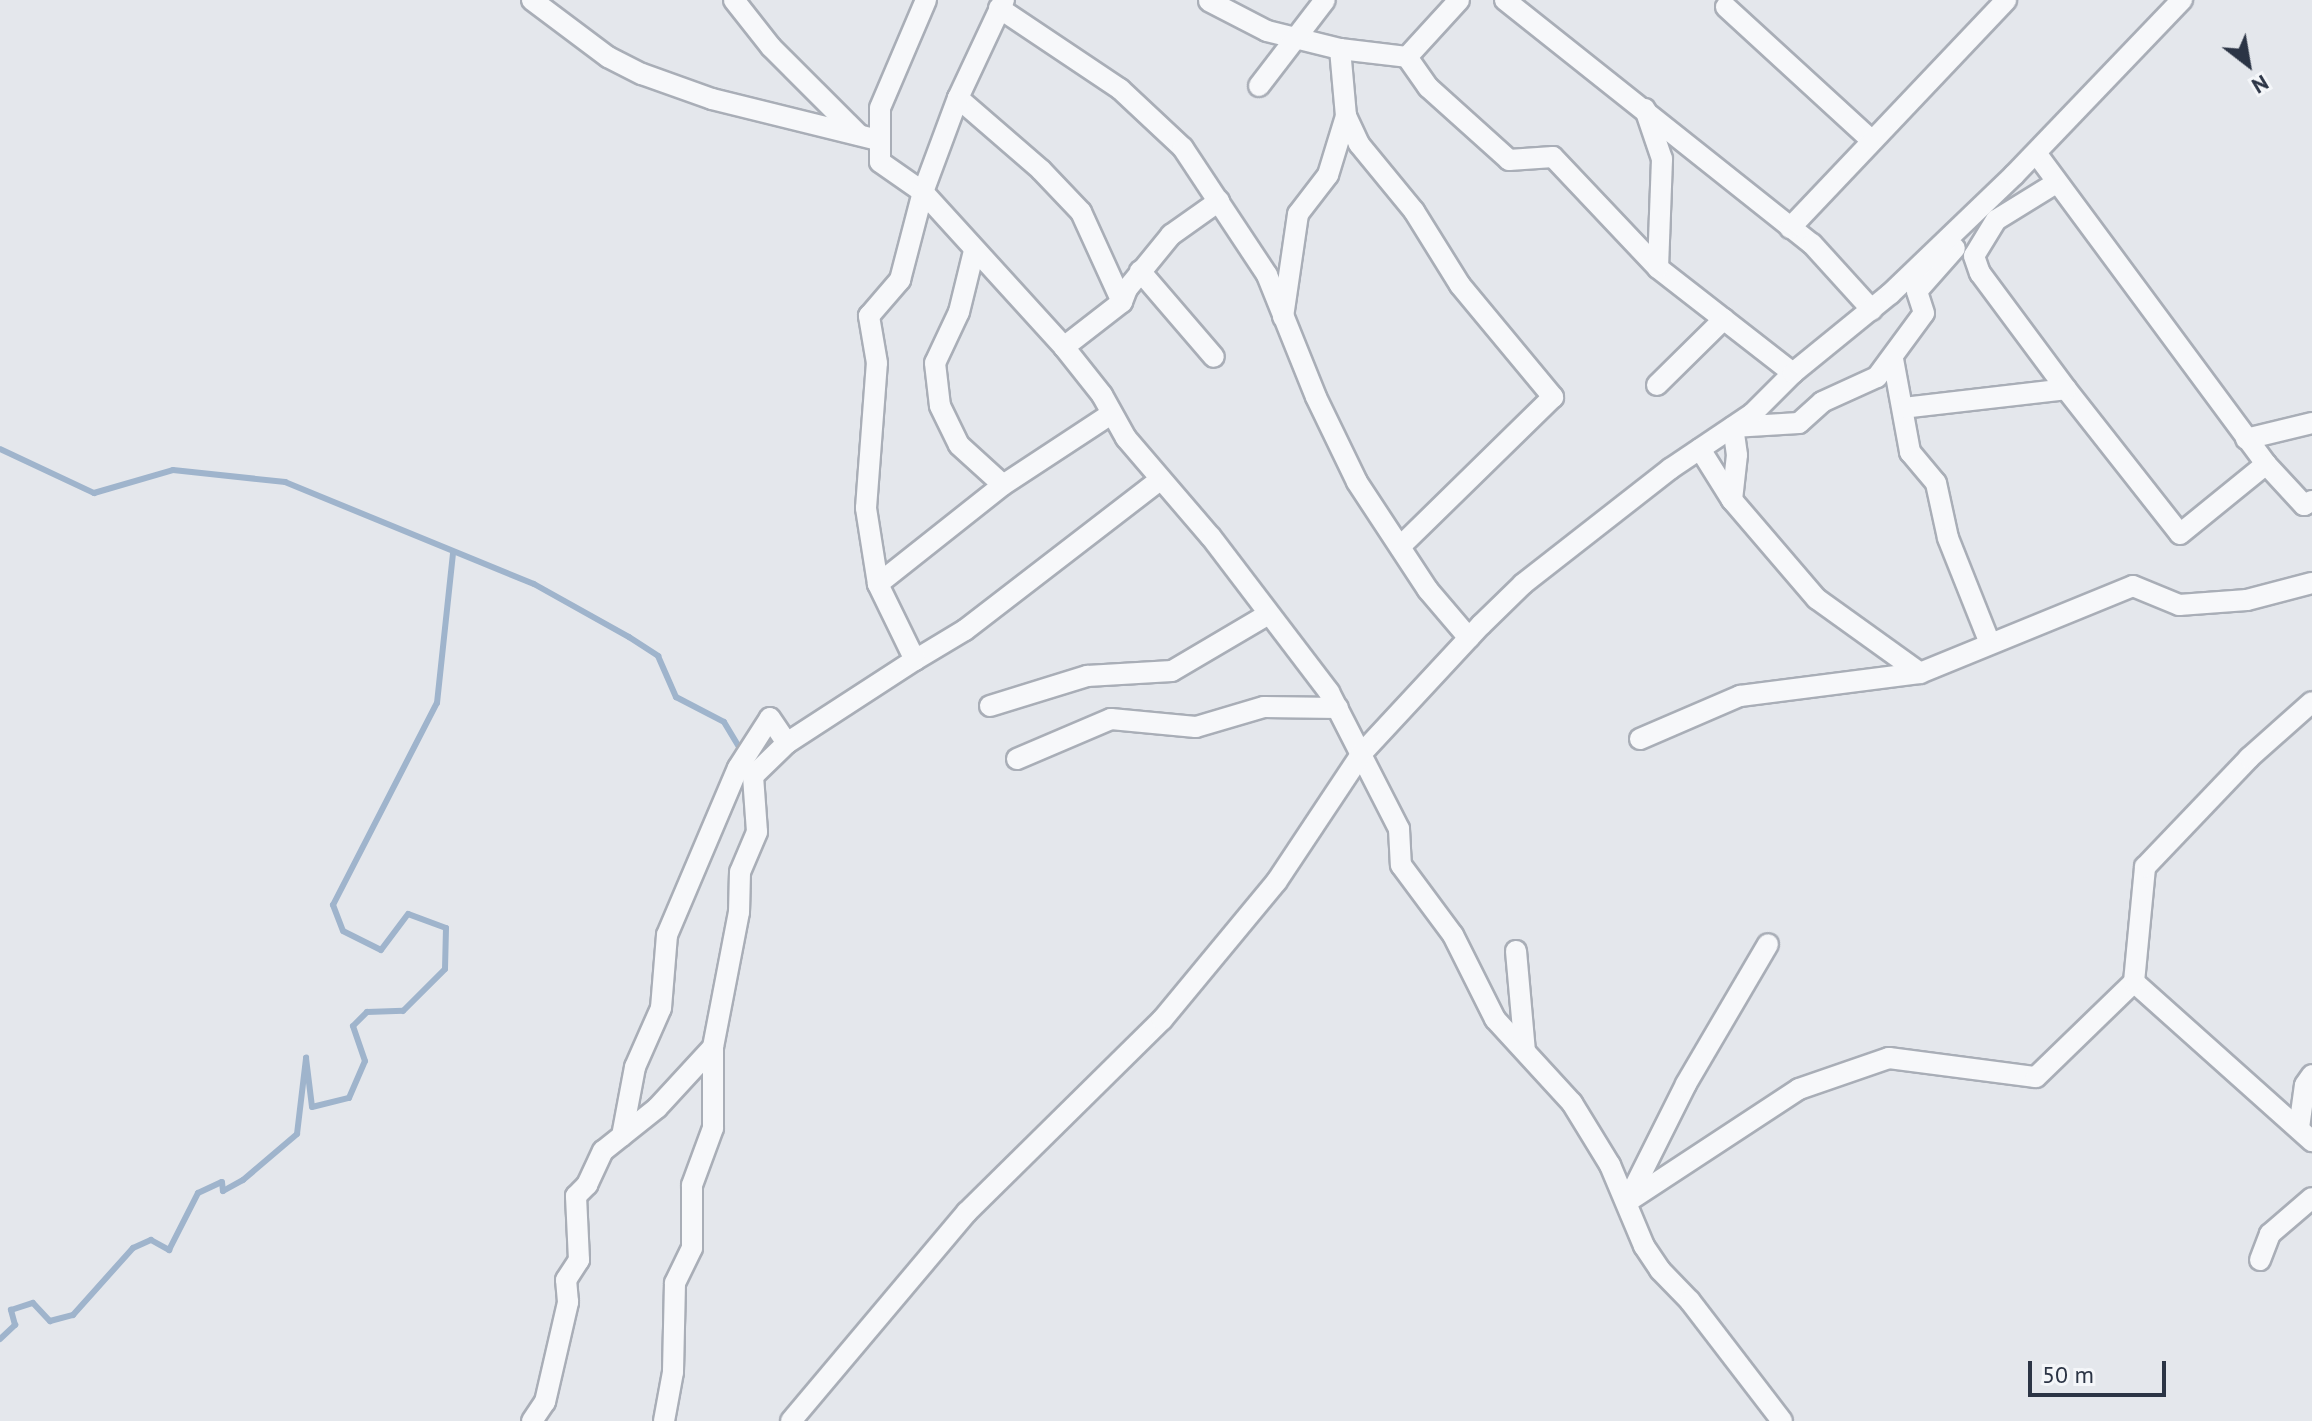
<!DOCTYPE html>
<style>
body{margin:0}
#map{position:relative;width:2312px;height:1421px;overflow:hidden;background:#e4e7ec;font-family:"PT Sans",sans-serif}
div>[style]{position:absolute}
.stream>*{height:6px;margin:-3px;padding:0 3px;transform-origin:3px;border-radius:3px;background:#9fb4cc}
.roads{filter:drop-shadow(2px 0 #a9aeb7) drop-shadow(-2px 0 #a9aeb7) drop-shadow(0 2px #a9aeb7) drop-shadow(0 -2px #a9aeb7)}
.minor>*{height:20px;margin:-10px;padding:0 10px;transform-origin:10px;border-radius:10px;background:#f7f8fa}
span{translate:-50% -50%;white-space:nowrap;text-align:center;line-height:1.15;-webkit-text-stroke:6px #f4f6f9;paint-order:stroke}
.north{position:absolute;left:2208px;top:24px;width:80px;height:80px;-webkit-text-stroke:6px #f4f6f9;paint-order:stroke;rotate:149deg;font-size:22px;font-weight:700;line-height:32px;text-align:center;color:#2b3445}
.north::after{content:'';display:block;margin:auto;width:28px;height:36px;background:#2b3445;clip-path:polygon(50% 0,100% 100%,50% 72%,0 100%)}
.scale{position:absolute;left:2028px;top:1361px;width:138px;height:36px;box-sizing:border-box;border:4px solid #2b3445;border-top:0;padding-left:10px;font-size:24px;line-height:28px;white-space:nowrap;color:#2b3445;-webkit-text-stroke:6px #f4f6f9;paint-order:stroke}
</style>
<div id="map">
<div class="stream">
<div style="left:0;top:449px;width:104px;rotate:25.1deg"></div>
<div style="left:94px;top:493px;width:82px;rotate:-16.2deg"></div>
<div style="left:173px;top:470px;width:113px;rotate:6.1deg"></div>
<div style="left:285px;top:482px;width:269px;rotate:22.3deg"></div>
<div style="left:534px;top:584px;width:109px;rotate:29.2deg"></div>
<div style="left:629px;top:637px;width:35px;rotate:33deg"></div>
<div style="left:658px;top:656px;width:45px;rotate:66.3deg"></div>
<div style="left:676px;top:697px;width:54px;rotate:27.5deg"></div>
<div style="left:724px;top:722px;width:33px;rotate:59deg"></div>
<div style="left:0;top:1339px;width:21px;rotate:-43deg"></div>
<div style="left:15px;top:1325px;width:16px;rotate:-105deg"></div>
<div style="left:11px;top:1310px;width:23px;rotate:-18deg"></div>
<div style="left:33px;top:1303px;width:25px;rotate:47deg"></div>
<div style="left:50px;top:1321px;width:24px;rotate:-15deg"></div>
<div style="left:73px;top:1315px;width:90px;rotate:-48.2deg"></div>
<div style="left:133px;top:1248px;width:20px;rotate:-24deg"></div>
<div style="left:151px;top:1240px;width:21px;rotate:29deg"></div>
<div style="left:169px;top:1250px;width:64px;rotate:-63deg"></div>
<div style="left:198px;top:1193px;width:26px;rotate:-25deg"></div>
<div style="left:222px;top:1182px;width:9px;rotate:84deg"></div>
<div style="left:223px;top:1191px;width:23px;rotate:-29deg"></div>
<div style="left:243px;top:1180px;width:71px;rotate:-40.4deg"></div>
<div style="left:297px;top:1134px;width:77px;rotate:-83.2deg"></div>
<div style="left:306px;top:1058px;width:49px;rotate:83deg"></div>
<div style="left:312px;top:1107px;width:38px;rotate:-14deg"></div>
<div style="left:349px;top:1098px;width:40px;rotate:-66.6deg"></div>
<div style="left:365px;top:1061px;width:37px;rotate:-109deg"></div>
<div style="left:353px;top:1026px;width:20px;rotate:-45deg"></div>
<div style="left:367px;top:1012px;width:36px;rotate:-2deg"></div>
<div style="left:403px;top:1011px;width:59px;rotate:-45deg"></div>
<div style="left:445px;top:969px;width:41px;rotate:-88.6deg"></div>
<div style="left:446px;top:928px;width:40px;rotate:-159.8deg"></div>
<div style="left:408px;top:914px;width:45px;rotate:126.9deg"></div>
<div style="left:381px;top:950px;width:42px;rotate:-153.4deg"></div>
<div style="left:343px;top:931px;width:28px;rotate:-111deg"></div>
<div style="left:333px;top:905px;width:227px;rotate:-62.8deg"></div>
<div style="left:437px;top:703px;width:151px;rotate:-83.9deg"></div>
</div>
<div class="roads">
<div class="minor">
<div style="left:532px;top:0;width:95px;rotate:36.9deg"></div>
<div style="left:608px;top:57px;width:38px;rotate:27deg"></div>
<div style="left:642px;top:74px;width:74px;rotate:19.7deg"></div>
<div style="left:712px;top:99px;width:171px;rotate:13.9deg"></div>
<div style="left:734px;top:0;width:60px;rotate:51.8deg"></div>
<div style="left:771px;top:47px;width:124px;rotate:45deg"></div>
<div style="left:926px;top:0;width:117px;rotate:113.1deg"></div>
<div style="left:880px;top:108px;width:54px;rotate:90deg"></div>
<div style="left:880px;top:162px;width:52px;rotate:34.9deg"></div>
<div style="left:923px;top:192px;width:210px;rotate:47.7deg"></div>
<div style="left:1064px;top:347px;width:61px;rotate:51.6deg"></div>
<div style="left:1102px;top:395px;width:49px;rotate:60.8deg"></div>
<div style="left:1126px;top:438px;width:130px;rotate:49.4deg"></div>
<div style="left:1211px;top:537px;width:195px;rotate:52.7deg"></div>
<div style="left:1329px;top:692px;width:154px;rotate:62.9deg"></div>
<div style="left:1399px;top:829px;width:36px;rotate:87deg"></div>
<div style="left:1401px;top:865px;width:87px;rotate:53.4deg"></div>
<div style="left:1453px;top:935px;width:94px;rotate:63.4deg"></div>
<div style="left:1495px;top:1019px;width:114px;rotate:47.5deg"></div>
<div style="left:1572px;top:1103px;width:73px;rotate:58.5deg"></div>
<div style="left:1610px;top:1165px;width:88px;rotate:67.2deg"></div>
<div style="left:1644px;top:1246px;width:29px;rotate:56deg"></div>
<div style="left:1660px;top:1270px;width:43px;rotate:45.9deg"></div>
<div style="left:1690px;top:1301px;width:151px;rotate:52.5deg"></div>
<div style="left:1505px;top:0;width:392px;rotate:38.5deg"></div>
<div style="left:1812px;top:244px;width:89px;rotate:47.7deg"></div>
<div style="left:1209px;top:1px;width:65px;rotate:27.3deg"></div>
<div style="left:1267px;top:31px;width:75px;rotate:13.9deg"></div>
<div style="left:1340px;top:49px;width:67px;rotate:6.8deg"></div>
<div style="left:1407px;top:57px;width:37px;rotate:55deg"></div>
<div style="left:1428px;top:87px;width:109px;rotate:42deg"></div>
<div style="left:1509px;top:160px;width:44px;rotate:-3.9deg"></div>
<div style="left:1553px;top:157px;width:153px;rotate:46.6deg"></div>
<div style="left:1658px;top:268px;width:171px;rotate:37.9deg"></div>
<div style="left:1726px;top:7px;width:197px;rotate:42.5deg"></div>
<div style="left:999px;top:8px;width:146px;rotate:33.8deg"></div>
<div style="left:1120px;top:89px;width:86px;rotate:43.1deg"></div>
<div style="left:1183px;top:148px;width:152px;rotate:56.5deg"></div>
<div style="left:1267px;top:275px;width:131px;rotate:68.1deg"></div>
<div style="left:1316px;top:397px;width:94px;rotate:64.2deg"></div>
<div style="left:1357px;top:482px;width:129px;rotate:56.7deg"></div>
<div style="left:1428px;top:590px;width:63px;rotate:49.5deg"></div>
<div style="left:1340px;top:49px;width:67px;rotate:84.9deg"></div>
<div style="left:1346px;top:116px;width:31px;rotate:65deg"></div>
<div style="left:1359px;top:144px;width:87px;rotate:50.6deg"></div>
<div style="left:1414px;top:211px;width:87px;rotate:58.1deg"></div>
<div style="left:1460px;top:285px;width:146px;rotate:50.3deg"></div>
<div style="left:1553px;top:397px;width:214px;rotate:135.6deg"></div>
<div style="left:1407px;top:57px;width:77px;rotate:-47.6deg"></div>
<div style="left:1259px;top:86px;width:108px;rotate:-52.5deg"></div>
<div style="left:958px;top:98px;width:110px;rotate:40.9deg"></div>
<div style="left:1041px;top:170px;width:58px;rotate:46.4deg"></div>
<div style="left:1081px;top:212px;width:99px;rotate:65.5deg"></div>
<div style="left:1645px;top:109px;width:53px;rotate:71.2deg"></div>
<div style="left:1662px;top:159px;width:109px;rotate:92.1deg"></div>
<div style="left:2036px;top:153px;width:387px;rotate:53.5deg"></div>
<div style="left:2266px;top:464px;width:56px;rotate:47.2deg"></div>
<div style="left:2304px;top:505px;width:9px;rotate:-27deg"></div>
<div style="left:2056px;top:183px;width:70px;rotate:148.3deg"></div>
<div style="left:1996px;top:220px;width:42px;rotate:121.4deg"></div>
<div style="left:1974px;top:256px;width:18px;rotate:71deg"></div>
<div style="left:1980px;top:273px;width:144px;rotate:53.4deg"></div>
<div style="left:2066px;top:389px;width:184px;rotate:51.8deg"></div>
<div style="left:2180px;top:534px;width:111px;rotate:-39.1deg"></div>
<div style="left:1790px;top:228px;width:314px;rotate:-46.5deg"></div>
<div style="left:974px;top:251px;width:63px;rotate:103.8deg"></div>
<div style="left:959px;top:312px;width:56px;rotate:115.2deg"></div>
<div style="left:935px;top:363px;width:43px;rotate:83.4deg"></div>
<div style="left:940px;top:406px;width:43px;rotate:64deg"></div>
<div style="left:959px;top:445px;width:59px;rotate:42.3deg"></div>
<div style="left:1003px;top:485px;width:129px;rotate:-33.3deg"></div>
<div style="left:1140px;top:271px;width:113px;rotate:49.3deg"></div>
<div style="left:1283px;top:317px;width:104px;rotate:-81.7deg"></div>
<div style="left:1298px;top:214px;width:49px;rotate:-52.4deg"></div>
<div style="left:1328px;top:175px;width:62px;rotate:-73deg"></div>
<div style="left:1064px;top:347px;width:73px;rotate:-37.8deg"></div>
<div style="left:1122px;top:302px;width:14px;rotate:-69deg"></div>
<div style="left:1127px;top:289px;width:70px;rotate:-50.8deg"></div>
<div style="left:1171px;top:235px;width:59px;rotate:-35.3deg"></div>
<div style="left:1893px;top:359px;width:95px;rotate:79.6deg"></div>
<div style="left:1910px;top:452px;width:40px;rotate:50deg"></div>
<div style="left:1936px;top:483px;width:56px;rotate:77.7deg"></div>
<div style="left:1948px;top:538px;width:111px;rotate:68.3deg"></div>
<div style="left:1657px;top:385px;width:94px;rotate:-44.6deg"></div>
<div style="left:1903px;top:408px;width:164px;rotate:-6.6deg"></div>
<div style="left:2246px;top:439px;width:68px;rotate:-13.6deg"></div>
<div style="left:1700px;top:449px;width:60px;rotate:57.9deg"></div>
<div style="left:1732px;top:500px;width:130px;rotate:49.4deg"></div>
<div style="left:1817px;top:599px;width:127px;rotate:35.7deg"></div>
<div style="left:1732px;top:500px;width:45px;rotate:-83.7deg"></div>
<div style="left:1737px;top:455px;width:28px;rotate:-98deg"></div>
<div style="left:1733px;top:427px;width:66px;rotate:-3.5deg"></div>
<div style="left:1799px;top:423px;width:31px;rotate:-42deg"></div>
<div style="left:1822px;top:402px;width:60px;rotate:-24.4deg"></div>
<div style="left:1877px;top:377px;width:79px;rotate:-53.7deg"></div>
<div style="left:1924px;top:313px;width:23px;rotate:-108deg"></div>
<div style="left:1917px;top:291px;width:57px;rotate:-48.5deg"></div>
<div style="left:878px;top:584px;width:159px;rotate:-38.4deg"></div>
<div style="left:915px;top:660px;width:58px;rotate:-31deg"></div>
<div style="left:965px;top:630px;width:247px;rotate:-37.6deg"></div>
<div style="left:990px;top:706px;width:102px;rotate:-17.2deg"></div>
<div style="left:1087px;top:676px;width:85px;rotate:-3.4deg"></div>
<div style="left:1172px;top:671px;width:110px;rotate:-30.5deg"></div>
<div style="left:1640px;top:739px;width:109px;rotate:-23.3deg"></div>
<div style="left:1740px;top:696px;width:181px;rotate:-7.3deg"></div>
<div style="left:1920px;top:673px;width:230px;rotate:-22.2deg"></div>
<div style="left:2133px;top:586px;width:50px;rotate:22.4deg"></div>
<div style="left:2179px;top:605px;width:68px;rotate:-4.2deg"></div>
<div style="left:2247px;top:600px;width:67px;rotate:-14.7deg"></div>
<div style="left:787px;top:743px;width:153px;rotate:-33deg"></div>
<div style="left:915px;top:660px;width:85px;rotate:-116deg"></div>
<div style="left:878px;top:584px;width:77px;rotate:-99deg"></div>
<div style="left:866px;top:508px;width:145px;rotate:-85.7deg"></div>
<div style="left:877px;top:363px;width:48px;rotate:-99.7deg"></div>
<div style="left:869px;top:316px;width:48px;rotate:-49.3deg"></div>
<div style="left:900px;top:280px;width:91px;rotate:-75.4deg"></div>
<div style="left:923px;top:192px;width:100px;rotate:-69.6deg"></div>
<div style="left:958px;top:98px;width:108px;rotate:-64.9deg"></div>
<div style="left:1017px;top:759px;width:102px;rotate:-23.1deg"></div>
<div style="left:1111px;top:719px;width:85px;rotate:5.4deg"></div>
<div style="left:1196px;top:727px;width:71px;rotate:-16.4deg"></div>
<div style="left:1264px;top:707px;width:74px;rotate:0.8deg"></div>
<div style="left:1516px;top:951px;width:100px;rotate:84.9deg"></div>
<div style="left:2134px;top:982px;width:239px;rotate:41.8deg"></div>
<div style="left:2299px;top:1128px;width:43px;rotate:-82.1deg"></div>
<div style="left:2305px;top:1085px;width:12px;rotate:-55deg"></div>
<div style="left:622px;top:1136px;width:70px;rotate:-79.3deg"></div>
<div style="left:635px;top:1067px;width:64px;rotate:-66.2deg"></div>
<div style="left:661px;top:1008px;width:73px;rotate:-85.3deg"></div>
<div style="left:667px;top:935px;width:181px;rotate:-67deg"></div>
<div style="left:738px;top:768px;width:59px;rotate:-57.4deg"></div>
<div style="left:770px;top:718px;width:30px;rotate:56deg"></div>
<div style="left:787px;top:743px;width:47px;rotate:135.9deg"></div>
<div style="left:753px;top:776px;width:56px;rotate:85.9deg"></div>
<div style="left:757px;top:832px;width:43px;rotate:113deg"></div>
<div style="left:740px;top:872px;width:40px;rotate:91.4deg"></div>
<div style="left:739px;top:912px;width:137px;rotate:100.9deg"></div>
<div style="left:713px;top:1047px;width:81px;rotate:90deg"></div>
<div style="left:713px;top:1128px;width:61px;rotate:110.2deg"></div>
<div style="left:692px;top:1185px;width:63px;rotate:90deg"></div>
<div style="left:692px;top:1248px;width:39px;rotate:116deg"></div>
<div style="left:675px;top:1283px;width:89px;rotate:91.3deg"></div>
<div style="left:673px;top:1372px;width:50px;rotate:100.4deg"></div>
<div style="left:1627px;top:1202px;width:206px;rotate:-33.3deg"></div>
<div style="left:1799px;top:1089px;width:95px;rotate:-19deg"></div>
<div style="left:1889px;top:1058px;width:148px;rotate:7.4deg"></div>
<div style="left:2036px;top:1077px;width:136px;rotate:-44.1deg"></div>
<div style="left:2134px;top:982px;width:116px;rotate:-84.5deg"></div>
<div style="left:2145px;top:867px;width:151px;rotate:-46.3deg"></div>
<div style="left:2249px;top:758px;width:84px;rotate:-41.6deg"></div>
<div style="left:1627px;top:1202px;width:132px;rotate:-63.4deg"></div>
<div style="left:1686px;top:1084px;width:162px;rotate:-59.6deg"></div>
<div style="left:2260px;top:1260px;width:28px;rotate:-69deg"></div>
<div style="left:2270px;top:1234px;width:55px;rotate:-40.6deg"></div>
<div style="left:532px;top:1421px;width:23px;rotate:-56deg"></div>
<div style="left:545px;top:1402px;width:103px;rotate:-77deg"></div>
<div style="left:568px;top:1302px;width:22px;rotate:-95deg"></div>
<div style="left:566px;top:1280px;width:24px;rotate:-57deg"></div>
<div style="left:579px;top:1260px;width:64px;rotate:-92.7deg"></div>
<div style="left:576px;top:1196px;width:16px;rotate:-45deg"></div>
<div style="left:587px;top:1185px;width:38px;rotate:-65deg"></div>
<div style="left:603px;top:1151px;width:69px;rotate:-38.5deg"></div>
<div style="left:657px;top:1108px;width:83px;rotate:-47.4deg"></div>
<div style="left:791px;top:1421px;width:273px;rotate:-49.9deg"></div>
<div style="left:967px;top:1212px;width:274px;rotate:-44.6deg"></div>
<div style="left:1162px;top:1020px;width:180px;rotate:-50.4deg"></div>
<div style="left:1277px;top:881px;width:154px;rotate:-56.4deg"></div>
<div style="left:1362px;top:753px;width:175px;rotate:-47.1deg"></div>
<div style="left:1481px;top:625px;width:59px;rotate:-44.3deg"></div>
<div style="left:1523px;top:584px;width:187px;rotate:-38deg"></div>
<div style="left:1670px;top:469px;width:99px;rotate:-33.9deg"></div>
<div style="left:1752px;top:414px;width:58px;rotate:-45deg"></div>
<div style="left:1793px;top:373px;width:125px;rotate:-39.2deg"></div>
<div style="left:1890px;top:294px;width:172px;rotate:-43.8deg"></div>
<div style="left:2014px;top:175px;width:243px;rotate:-46.2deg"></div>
</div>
</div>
<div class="north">N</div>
<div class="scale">50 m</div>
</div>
